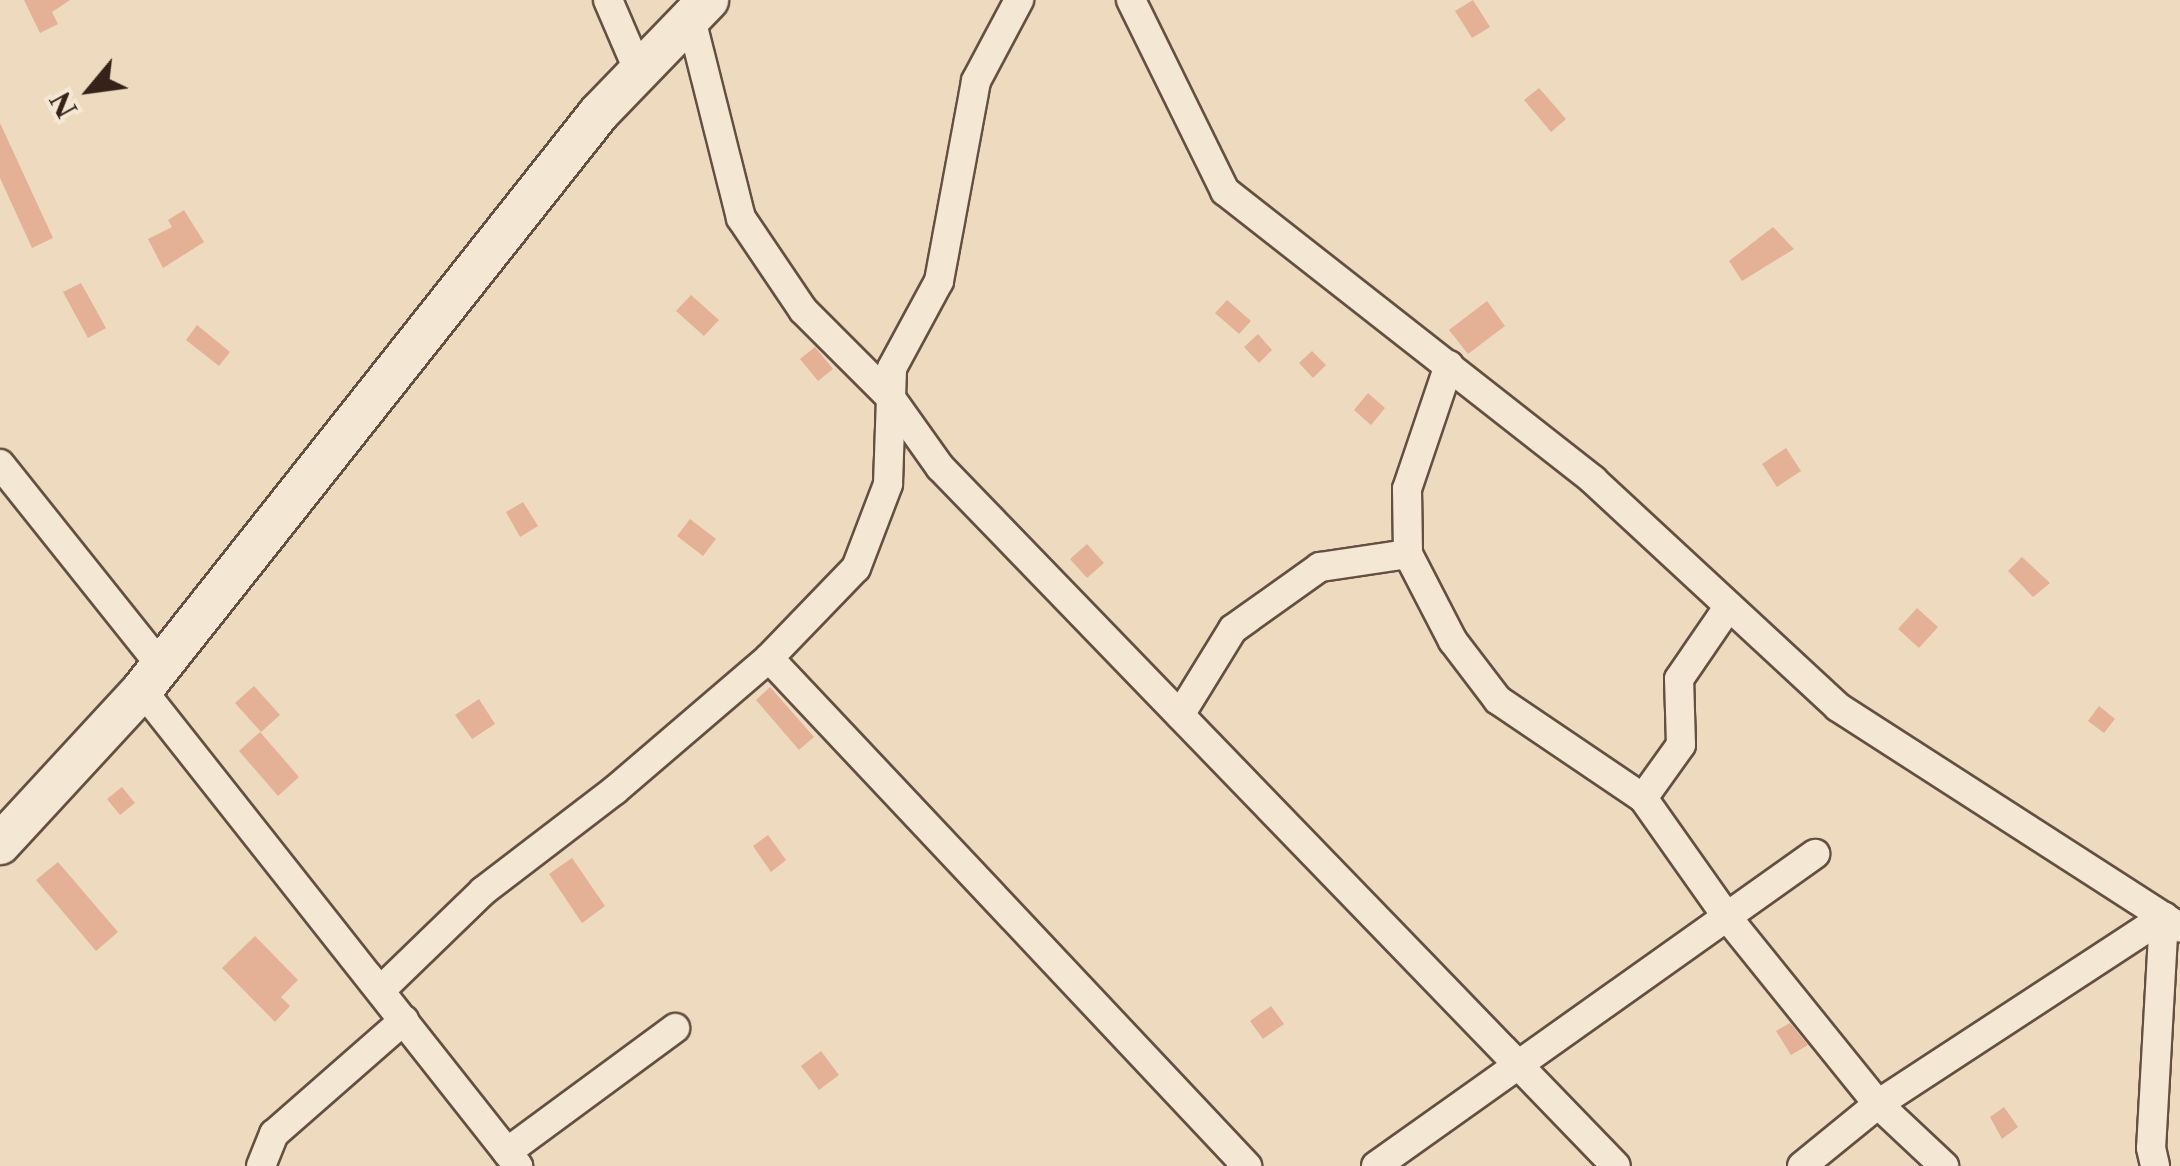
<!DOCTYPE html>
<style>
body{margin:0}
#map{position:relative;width:2180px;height:1166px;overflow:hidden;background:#eedbbf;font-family:"Libre Caslon Text",serif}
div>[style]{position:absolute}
.building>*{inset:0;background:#e4b096}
.roads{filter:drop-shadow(2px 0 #645042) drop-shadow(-2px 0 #645042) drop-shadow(0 2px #645042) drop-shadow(0 -2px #645042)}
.street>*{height:28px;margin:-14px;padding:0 14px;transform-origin:14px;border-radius:14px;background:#f4e8d5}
.secondary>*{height:40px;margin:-20px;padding:0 20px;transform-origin:20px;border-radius:20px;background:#f4e8d5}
span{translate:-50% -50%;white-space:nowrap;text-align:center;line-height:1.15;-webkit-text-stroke:8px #f4e8d5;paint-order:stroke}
.north{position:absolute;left:40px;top:40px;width:100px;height:100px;-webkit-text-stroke:8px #f4e8d5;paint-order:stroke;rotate:241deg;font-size:28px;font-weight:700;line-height:40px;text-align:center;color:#362218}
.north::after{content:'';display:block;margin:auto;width:35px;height:45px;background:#362218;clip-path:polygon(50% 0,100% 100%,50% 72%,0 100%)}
</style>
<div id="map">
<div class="building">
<div style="clip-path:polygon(24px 0,70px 0,52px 12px,58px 24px,40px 33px)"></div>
<div style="clip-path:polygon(1473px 0,1490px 27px,1472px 38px,1455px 11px)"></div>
<div style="clip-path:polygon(1539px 88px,1566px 119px,1551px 132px,1524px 100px)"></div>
<div style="clip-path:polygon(0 123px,53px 238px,32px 248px,0 178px)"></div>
<div style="clip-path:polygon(184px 210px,204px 242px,163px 268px,148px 239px,172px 227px,168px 220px)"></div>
<div style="clip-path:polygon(1773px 227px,1794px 249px,1742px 281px,1729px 261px)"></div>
<div style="clip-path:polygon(81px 283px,106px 328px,88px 338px,63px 292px)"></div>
<div style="clip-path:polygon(691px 295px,719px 320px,704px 336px,676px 311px)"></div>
<div style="clip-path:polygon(1227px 300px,1251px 321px,1239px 334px,1215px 313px)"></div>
<div style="clip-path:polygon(1487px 301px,1505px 326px,1468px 354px,1449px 330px)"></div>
<div style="clip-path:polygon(197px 325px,230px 352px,219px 366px,186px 340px)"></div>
<div style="clip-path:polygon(1258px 334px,1272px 350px,1259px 363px,1244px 347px)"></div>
<div style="clip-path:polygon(815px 347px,833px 369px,818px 381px,800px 359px)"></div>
<div style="clip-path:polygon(1312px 351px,1326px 365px,1313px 378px,1299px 363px)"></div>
<div style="clip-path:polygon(1368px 393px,1385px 408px,1371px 425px,1354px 410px)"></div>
<div style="clip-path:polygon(1786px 448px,1801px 471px,1777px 487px,1762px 464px)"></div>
<div style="clip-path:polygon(523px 502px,538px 526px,520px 537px,506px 512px)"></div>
<div style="clip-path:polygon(690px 519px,716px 539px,703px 556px,677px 536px)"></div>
<div style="clip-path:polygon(1087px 544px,1104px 563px,1087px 578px,1070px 559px)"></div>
<div style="clip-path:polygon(2022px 557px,2050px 583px,2033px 597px,2008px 571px)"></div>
<div style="clip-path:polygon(1917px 608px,1938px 627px,1919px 648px,1898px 629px)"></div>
<div style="clip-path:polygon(254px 686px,280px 715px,261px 732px,235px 703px)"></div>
<div style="clip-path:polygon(770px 687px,814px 737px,799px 750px,756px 700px)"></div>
<div style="clip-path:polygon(479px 699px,495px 724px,472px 739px,455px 715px)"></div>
<div style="clip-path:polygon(2099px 706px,2115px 719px,2104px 733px,2088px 721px)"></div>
<div style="clip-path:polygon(260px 732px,299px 777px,278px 796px,239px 751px)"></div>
<div style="clip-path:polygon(122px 787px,135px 803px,120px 815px,107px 799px)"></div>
<div style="clip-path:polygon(768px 835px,786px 860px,771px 872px,753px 846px)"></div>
<div style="clip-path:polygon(572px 858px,605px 906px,582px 923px,549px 874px)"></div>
<div style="clip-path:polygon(58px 862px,118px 932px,96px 951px,36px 880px)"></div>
<div style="clip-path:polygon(255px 936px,298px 980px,281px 997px,290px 1006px,275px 1022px,222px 968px)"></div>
<div style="clip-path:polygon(1271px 1006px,1284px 1024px,1263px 1039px,1250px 1021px)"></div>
<div style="clip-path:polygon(1790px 1023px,1808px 1045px,1791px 1055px,1776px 1031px)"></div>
<div style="clip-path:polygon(821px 1051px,839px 1075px,819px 1090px,801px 1066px)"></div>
<div style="clip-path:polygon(2004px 1107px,2018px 1127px,2002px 1139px,1990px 1117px)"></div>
</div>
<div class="roads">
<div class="street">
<div style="left:608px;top:0;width:78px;rotate:66.7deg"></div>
<div style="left:1131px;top:0;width:213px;rotate:63.8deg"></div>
<div style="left:1225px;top:191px;width:468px;rotate:38.1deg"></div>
<div style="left:1593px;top:480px;width:334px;rotate:42.8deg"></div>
<div style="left:1838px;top:707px;width:407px;rotate:32.8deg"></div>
<div style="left:691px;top:19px;width:205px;rotate:75.9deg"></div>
<div style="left:741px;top:218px;width:111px;rotate:56deg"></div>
<div style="left:803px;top:310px;width:124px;rotate:45deg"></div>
<div style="left:891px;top:398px;width:85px;rotate:54.6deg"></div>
<div style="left:940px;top:467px;width:972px;rotate:45.96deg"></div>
<div style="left:1449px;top:365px;width:131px;rotate:108.7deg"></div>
<div style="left:1407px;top:489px;width:65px;rotate:89.1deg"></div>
<div style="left:1408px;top:554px;width:98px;rotate:62.7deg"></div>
<div style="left:1453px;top:641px;width:74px;rotate:52.7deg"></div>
<div style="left:1498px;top:700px;width:175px;rotate:34.1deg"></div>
<div style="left:1643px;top:798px;width:146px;rotate:54.8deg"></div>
<div style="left:1727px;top:917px;width:240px;rotate:51.1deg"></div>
<div style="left:1878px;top:1104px;width:91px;rotate:43.2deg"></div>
<div style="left:0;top:464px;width:255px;rotate:51.4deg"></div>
<div style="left:769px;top:658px;width:698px;rotate:46.74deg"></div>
<div style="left:142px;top:690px;width:607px;rotate:51.69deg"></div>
<div style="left:1180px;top:715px;width:101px;rotate:-58.4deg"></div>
<div style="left:1233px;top:629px;width:107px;rotate:-35.5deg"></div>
<div style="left:1320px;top:567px;width:89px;rotate:-8.4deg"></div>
<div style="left:1643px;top:798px;width:65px;rotate:-54.4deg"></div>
<div style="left:1681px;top:745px;width:66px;rotate:-91.7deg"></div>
<div style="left:1679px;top:679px;width:88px;rotate:-55.6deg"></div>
<div style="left:381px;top:990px;width:142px;rotate:-44.1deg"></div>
<div style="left:483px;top:891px;width:166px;rotate:-37.4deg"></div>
<div style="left:615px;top:790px;width:203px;rotate:-40.6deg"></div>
<div style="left:769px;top:658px;width:125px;rotate:-46deg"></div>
<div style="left:856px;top:568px;width:90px;rotate:-69.1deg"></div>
<div style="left:888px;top:484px;width:116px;rotate:-88deg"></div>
<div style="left:892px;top:368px;width:99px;rotate:-61.6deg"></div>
<div style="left:939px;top:281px;width:203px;rotate:-79.5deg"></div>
<div style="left:976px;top:81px;width:92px;rotate:-62deg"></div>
<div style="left:507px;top:1152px;width:209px;rotate:-36.4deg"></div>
<div style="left:261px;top:1166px;width:35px;rotate:-68deg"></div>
<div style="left:274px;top:1134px;width:173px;rotate:-41.2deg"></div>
<div style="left:1376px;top:1166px;width:539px;rotate:-35.4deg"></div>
<div style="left:1802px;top:1166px;width:98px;rotate:-39.2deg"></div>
<div style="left:1878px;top:1104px;width:342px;rotate:-33.2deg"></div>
<div style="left:2164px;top:917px;width:231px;rotate:93.2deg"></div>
<div style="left:2151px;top:1148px;width:18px;rotate:77deg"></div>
</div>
<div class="secondary">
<div style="left:0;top:844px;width:209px;rotate:-47.3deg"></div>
<div style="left:142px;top:690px;width:736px;rotate:-51.62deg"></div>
<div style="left:599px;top:113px;width:157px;rotate:-46deg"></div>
</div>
</div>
<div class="north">N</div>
</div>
